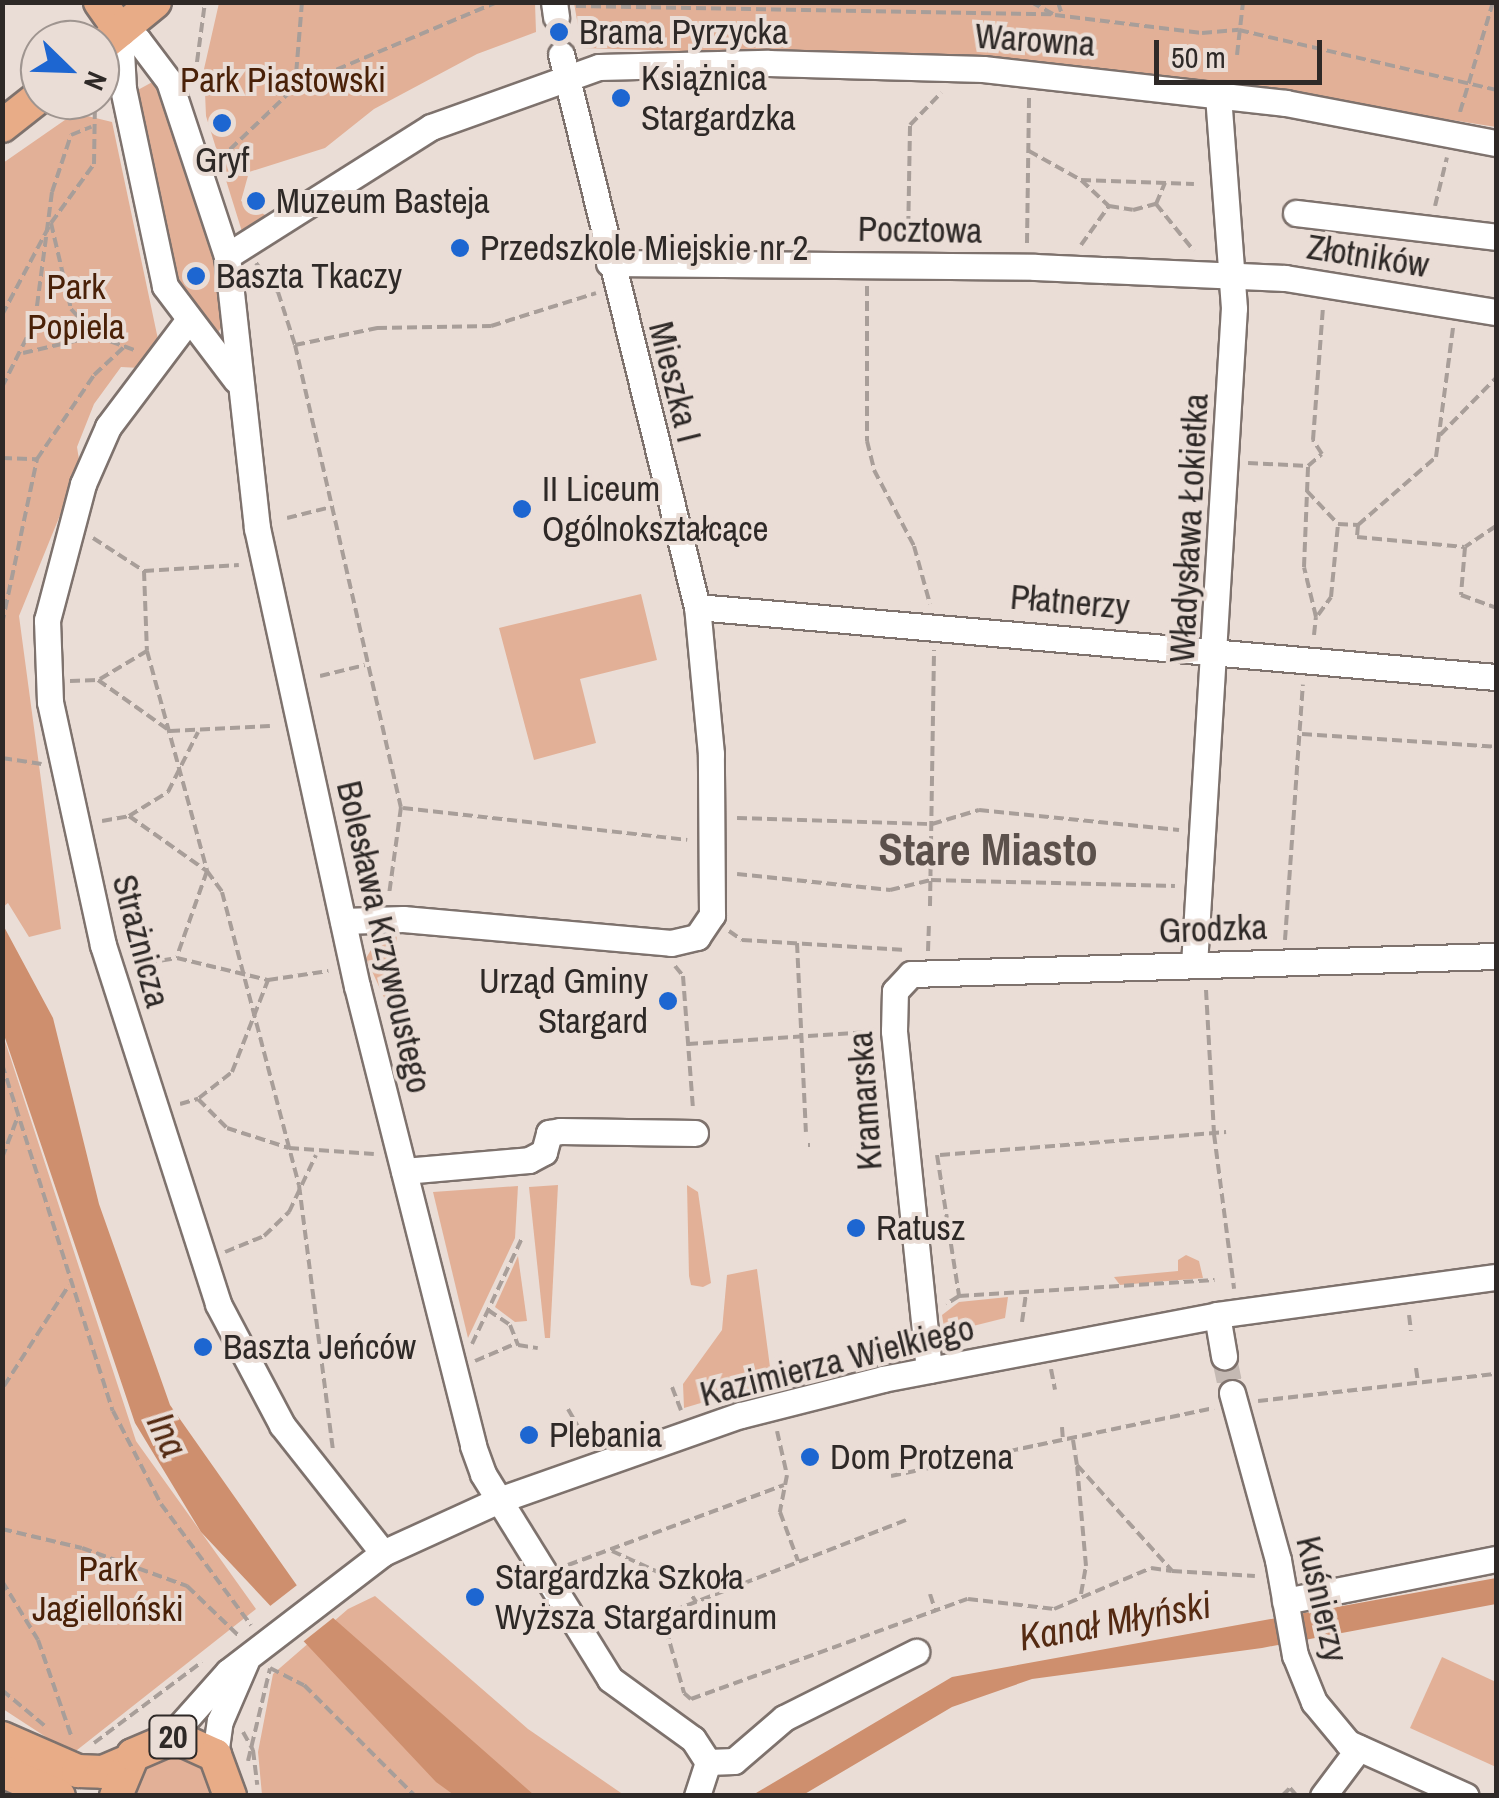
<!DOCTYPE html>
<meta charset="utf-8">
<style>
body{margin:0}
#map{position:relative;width:1499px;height:1798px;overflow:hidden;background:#eaddd6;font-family:"Archivo Narrow",sans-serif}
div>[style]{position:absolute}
.green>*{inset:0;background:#e2b097}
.water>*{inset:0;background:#ce8f6e}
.pier>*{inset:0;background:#eaddd6}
.minor-tunnel>*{height:25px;margin-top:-12.5px;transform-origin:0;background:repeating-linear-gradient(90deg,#c4b9b3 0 25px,transparent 0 37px)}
.path>*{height:4px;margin-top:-2px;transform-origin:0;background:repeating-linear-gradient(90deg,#a89e99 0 10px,transparent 0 15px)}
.roads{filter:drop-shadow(2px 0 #7e726d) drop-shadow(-2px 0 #7e726d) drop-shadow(0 2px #7e726d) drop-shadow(0 -2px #7e726d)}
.minor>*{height:25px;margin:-12.5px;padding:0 12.5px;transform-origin:12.5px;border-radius:12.5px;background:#fff}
.major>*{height:32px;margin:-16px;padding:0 16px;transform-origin:16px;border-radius:16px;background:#e8ac87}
.dots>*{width:28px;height:28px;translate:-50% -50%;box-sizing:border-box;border:5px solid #eaddd6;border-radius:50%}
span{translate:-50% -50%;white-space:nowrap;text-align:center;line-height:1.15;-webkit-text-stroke:8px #eaddd6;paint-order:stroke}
.shield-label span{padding:2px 8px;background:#eaddd6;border:2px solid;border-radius:8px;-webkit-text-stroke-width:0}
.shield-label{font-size:32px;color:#2e2927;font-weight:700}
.poi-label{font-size:35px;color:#2e2927}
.left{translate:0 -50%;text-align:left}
.right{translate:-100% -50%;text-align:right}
.street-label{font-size:35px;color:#2e2927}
.park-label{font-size:35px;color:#4a2108}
.water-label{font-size:38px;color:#542a12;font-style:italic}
.district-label{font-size:45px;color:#5c514c;font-weight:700}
.frame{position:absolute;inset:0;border:5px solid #2e2927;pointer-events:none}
.north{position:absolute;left:20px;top:20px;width:100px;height:100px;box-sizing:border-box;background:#eaddd6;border:2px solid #9f9590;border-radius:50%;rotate:113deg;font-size:28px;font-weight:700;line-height:40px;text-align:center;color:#2e2927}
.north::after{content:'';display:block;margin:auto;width:35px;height:45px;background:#1d66d1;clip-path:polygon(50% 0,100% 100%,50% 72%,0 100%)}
.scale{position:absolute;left:1154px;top:40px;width:168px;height:45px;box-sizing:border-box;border:5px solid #2e2927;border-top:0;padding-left:12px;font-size:30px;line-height:35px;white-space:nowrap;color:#2e2927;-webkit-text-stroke:8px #eaddd6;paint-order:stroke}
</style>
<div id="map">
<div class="green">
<div style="clip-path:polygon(219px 3px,535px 3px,536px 32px,477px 54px,374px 109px,325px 148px,249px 172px,241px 201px,272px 219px,244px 238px,206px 116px,204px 69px)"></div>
<div style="clip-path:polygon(574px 3px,1496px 3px,1496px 127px,1181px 77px,981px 60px,582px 48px)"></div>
<div style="clip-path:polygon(156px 80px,218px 262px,222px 326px,217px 334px,183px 300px,171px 252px,136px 91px)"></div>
<div style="clip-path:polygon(75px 113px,112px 122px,159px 344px,140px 368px,121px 367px,94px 404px,77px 447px,80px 466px,19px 616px,61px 929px,29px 937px,8px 903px,3px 907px,3px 163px)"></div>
<div style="clip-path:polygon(641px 594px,657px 660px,580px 679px,596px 743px,534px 760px,499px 628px)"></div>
<div style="clip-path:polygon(398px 929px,387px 1004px,366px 958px,379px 937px)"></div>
<div style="clip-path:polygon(2px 1032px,136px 1441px,256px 1609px,72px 1754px,3px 1709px)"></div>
<div style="clip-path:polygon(558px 1185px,550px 1338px,545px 1338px,529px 1187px)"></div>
<div style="clip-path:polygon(687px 1185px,698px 1192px,711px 1283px,703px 1287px,691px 1285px,689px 1276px)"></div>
<div style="clip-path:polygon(518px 1186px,515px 1238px,468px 1338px,433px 1192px)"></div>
<div style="clip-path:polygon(1186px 1255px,1199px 1261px,1203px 1278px,1120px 1285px,1114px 1277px,1178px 1271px,1178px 1260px)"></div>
<div style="clip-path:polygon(518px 1256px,527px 1321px,515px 1322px,495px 1307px)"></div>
<div style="clip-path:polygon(757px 1269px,772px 1382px,684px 1408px,683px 1384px,722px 1330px,727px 1275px)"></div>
<div style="clip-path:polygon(1008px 1297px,1005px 1318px,945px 1333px,942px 1315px,959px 1302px)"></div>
<div style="clip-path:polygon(375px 1596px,528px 1729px,624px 1795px,262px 1795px,258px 1752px,273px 1674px,348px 1609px)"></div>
<div style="clip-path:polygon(1442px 1657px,1496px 1682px,1496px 1767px,1410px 1728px)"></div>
<div style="clip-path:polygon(171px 1753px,201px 1764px,215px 1796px,132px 1796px,142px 1768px)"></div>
</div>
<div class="water">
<div style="clip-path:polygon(2px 923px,53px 1018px,99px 1204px,170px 1405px,298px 1587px,534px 1795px,454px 1795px,436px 1782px,201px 1532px,135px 1423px,3px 1032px)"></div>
<div style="clip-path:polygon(1496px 1578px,1496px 1604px,1262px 1648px,1032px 1679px,952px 1707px,803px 1795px,751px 1796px,952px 1677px)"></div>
</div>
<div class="pier">
<div style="clip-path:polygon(301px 1582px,338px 1614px,299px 1645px,265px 1610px)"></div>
</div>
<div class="minor-tunnel">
<div style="left:1224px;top:1356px;width:38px;rotate:78deg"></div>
</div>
<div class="path">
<div style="left:1058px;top:2px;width:14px;rotate:73deg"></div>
<div style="left:576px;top:6px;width:477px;rotate:1deg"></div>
<div style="left:1053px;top:14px;width:25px;rotate:-151deg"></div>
<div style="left:1055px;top:15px;width:148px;rotate:7deg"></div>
<div style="left:1202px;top:33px;width:37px;rotate:-5deg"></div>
<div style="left:1239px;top:30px;width:264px;rotate:13.1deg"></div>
<div style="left:1237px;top:55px;width:53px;rotate:-83.5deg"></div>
<div style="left:195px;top:77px;width:76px;rotate:-82.4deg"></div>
<div style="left:295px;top:87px;width:85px;rotate:-85.3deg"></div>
<div style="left:1460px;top:112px;width:115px;rotate:-73.3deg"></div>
<div style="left:61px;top:114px;width:25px;rotate:-34deg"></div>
<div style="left:1029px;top:151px;width:60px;rotate:29.1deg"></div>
<div style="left:1081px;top:180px;width:113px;rotate:2deg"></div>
<div style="left:219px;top:160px;width:105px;rotate:-43.8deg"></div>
<div style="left:295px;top:87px;width:219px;rotate:-22.8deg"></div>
<div style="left:1081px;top:180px;width:38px;rotate:43deg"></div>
<div style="left:1156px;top:204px;width:60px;rotate:51deg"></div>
<div style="left:1435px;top:206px;width:50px;rotate:-76.2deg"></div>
<div style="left:51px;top:223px;width:88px;rotate:76.9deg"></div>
<div style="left:71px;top:309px;width:37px;rotate:47deg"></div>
<div style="left:96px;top:336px;width:44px;rotate:20.1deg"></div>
<div style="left:908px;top:241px;width:116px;rotate:-89deg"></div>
<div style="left:910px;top:125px;width:45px;rotate:-45.9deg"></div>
<div style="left:1027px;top:243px;width:145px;rotate:-89.2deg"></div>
<div style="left:1081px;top:245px;width:48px;rotate:-54.3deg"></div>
<div style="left:1109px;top:206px;width:24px;rotate:9deg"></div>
<div style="left:1133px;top:210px;width:24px;rotate:-15deg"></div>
<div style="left:1156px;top:204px;width:23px;rotate:-67deg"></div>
<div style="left:256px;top:263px;width:36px;rotate:53deg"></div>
<div style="left:278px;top:292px;width:56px;rotate:72.2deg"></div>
<div style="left:295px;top:345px;width:474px;rotate:77.1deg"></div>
<div style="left:401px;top:807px;width:89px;rotate:97.8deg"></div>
<div style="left:1422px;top:274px;width:20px;rotate:-81deg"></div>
<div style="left:867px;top:286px;width:155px;rotate:90deg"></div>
<div style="left:867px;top:441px;width:30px;rotate:76deg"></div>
<div style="left:874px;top:470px;width:86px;rotate:62.2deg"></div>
<div style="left:914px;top:546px;width:60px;rotate:74.6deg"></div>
<div style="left:2px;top:315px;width:104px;rotate:-62deg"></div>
<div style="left:51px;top:223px;width:73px;rotate:-53.9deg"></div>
<div style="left:94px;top:164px;width:64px;rotate:-89.1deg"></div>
<div style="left:295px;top:345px;width:84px;rotate:-11.7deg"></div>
<div style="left:377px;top:328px;width:114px;rotate:-1deg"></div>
<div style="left:491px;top:326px;width:110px;rotate:-17.4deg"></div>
<div style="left:23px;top:353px;width:75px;rotate:-13.1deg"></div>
<div style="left:2px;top:387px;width:74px;rotate:-63.4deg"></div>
<div style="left:35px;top:321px;width:130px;rotate:-82.5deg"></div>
<div style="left:52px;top:192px;width:60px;rotate:-71.6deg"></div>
<div style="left:71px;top:135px;width:22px;rotate:-22deg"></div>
<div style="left:1440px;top:435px;width:80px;rotate:-45.5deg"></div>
<div style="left:2px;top:458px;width:35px;rotate:2deg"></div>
<div style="left:1248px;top:463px;width:60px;rotate:2.9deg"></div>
<div style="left:1307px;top:491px;width:45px;rotate:46.8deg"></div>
<div style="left:287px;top:518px;width:45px;rotate:-14deg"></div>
<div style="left:1358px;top:525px;width:12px;rotate:95deg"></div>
<div style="left:1357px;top:537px;width:108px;rotate:5.3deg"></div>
<div style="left:1496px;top:526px;width:37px;rotate:146deg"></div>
<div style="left:1465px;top:547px;width:48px;rotate:94.8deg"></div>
<div style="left:1461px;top:595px;width:37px;rotate:20deg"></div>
<div style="left:93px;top:538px;width:61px;rotate:32.9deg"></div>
<div style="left:144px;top:571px;width:95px;rotate:-3.6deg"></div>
<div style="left:144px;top:571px;width:80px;rotate:87.9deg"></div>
<div style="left:147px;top:651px;width:228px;rotate:74.7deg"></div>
<div style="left:207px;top:871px;width:26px;rotate:54deg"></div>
<div style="left:222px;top:892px;width:303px;rotate:75.3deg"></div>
<div style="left:299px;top:1185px;width:268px;rotate:82.7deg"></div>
<div style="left:1318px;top:615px;width:22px;rotate:-54deg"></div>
<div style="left:1331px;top:597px;width:73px;rotate:-84.5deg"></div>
<div style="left:1338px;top:524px;width:20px;rotate:3deg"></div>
<div style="left:1358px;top:525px;width:103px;rotate:-41.1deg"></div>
<div style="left:1436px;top:457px;width:131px;rotate:-82.5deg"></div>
<div style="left:2px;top:624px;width:169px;rotate:-78deg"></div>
<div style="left:37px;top:459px;width:102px;rotate:-55.8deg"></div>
<div style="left:94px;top:375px;width:41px;rotate:-43deg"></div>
<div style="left:1314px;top:635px;width:18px;rotate:-84deg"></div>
<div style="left:1316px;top:617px;width:51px;rotate:-103.5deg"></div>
<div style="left:1304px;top:567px;width:101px;rotate:-87.7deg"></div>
<div style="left:1308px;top:466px;width:18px;rotate:-41deg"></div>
<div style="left:1322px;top:454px;width:17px;rotate:-123deg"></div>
<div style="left:1313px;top:440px;width:132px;rotate:-85.7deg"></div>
<div style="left:320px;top:676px;width:46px;rotate:-13.7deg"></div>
<div style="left:100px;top:679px;width:55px;rotate:-30.8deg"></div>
<div style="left:70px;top:681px;width:28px;rotate:-2deg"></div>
<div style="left:98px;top:680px;width:88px;rotate:35.3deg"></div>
<div style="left:170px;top:731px;width:100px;rotate:-2.9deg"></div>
<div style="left:1302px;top:734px;width:194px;rotate:3.8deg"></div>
<div style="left:2px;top:758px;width:40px;rotate:8.5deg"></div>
<div style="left:403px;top:808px;width:286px;rotate:6.4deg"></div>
<div style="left:129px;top:816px;width:95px;rotate:35.2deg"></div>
<div style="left:207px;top:871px;width:90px;rotate:109.4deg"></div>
<div style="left:737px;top:818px;width:195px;rotate:1.8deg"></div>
<div style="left:932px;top:824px;width:49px;rotate:-16.6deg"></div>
<div style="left:979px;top:810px;width:201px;rotate:5.7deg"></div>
<div style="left:102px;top:821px;width:27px;rotate:-10deg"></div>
<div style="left:129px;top:816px;width:46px;rotate:-31.6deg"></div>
<div style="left:168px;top:792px;width:67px;rotate:-63.4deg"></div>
<div style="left:737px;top:874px;width:154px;rotate:6deg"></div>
<div style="left:890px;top:890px;width:42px;rotate:-13.7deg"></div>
<div style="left:931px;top:880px;width:244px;rotate:1.4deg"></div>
<div style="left:930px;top:906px;width:256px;rotate:-89.1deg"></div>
<div style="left:729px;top:931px;width:16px;rotate:35deg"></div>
<div style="left:742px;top:940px;width:164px;rotate:3.5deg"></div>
<div style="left:1285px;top:940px;width:256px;rotate:-86deg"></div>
<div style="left:797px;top:943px;width:189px;rotate:87.3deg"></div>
<div style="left:928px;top:951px;width:30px;rotate:-88deg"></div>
<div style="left:132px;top:965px;width:46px;rotate:-8.8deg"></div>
<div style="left:177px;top:958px;width:94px;rotate:13.6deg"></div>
<div style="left:268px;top:980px;width:61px;rotate:-8.5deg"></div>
<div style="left:675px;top:966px;width:13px;rotate:51deg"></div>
<div style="left:683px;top:976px;width:133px;rotate:85.7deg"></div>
<div style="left:1206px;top:990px;width:144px;rotate:86.8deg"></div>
<div style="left:1214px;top:1134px;width:156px;rotate:82.6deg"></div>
<div style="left:688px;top:1044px;width:182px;rotate:-3.8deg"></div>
<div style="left:2px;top:1064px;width:364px;rotate:72.3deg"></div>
<div style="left:113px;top:1411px;width:105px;rotate:62.7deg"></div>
<div style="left:161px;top:1504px;width:151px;rotate:53.4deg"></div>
<div style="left:199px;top:1098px;width:42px;rotate:-38.2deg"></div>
<div style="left:232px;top:1072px;width:99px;rotate:-68.6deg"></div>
<div style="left:180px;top:1104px;width:19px;rotate:-16deg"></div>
<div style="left:198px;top:1099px;width:41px;rotate:45deg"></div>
<div style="left:227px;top:1128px;width:65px;rotate:17.9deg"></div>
<div style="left:289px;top:1148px;width:85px;rotate:4deg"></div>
<div style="left:808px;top:1145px;width:2px"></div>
<div style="left:937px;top:1155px;width:143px;rotate:81.1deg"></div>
<div style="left:959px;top:1296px;width:15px;rotate:148deg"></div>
<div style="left:940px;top:1155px;width:287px;rotate:-4.6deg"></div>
<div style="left:2px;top:1158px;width:45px;rotate:-69.1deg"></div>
<div style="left:225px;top:1252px;width:42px;rotate:-22.3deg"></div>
<div style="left:264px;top:1236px;width:35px;rotate:-44deg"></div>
<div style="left:289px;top:1212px;width:63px;rotate:-64.7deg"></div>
<div style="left:959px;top:1296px;width:256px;rotate:-3.6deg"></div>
<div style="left:488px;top:1310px;width:27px;rotate:34deg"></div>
<div style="left:510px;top:1325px;width:22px;rotate:68deg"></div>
<div style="left:518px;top:1345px;width:20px;rotate:9deg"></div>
<div style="left:1409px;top:1315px;width:16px;rotate:83deg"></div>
<div style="left:1022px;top:1322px;width:30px;rotate:-82deg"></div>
<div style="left:472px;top:1344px;width:117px;rotate:-64.7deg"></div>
<div style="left:475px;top:1361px;width:46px;rotate:-23.2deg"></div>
<div style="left:1416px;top:1368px;width:15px;rotate:82deg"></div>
<div style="left:1051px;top:1369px;width:21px;rotate:79deg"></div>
<div style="left:2px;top:1370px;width:24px;rotate:90deg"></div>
<div style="left:4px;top:1386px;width:120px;rotate:-57.2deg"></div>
<div style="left:672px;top:1387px;width:25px;rotate:69deg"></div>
<div style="left:1258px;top:1401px;width:240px;rotate:-6.5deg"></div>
<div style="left:568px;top:1409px;width:40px;rotate:60.3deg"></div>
<div style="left:1062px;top:1427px;width:13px;rotate:86deg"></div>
<div style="left:777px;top:1431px;width:45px;rotate:77.2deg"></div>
<div style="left:787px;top:1475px;width:38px;rotate:101deg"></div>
<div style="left:780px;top:1512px;width:52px;rotate:69.8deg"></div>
<div style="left:1073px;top:1440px;width:25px;rotate:81deg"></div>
<div style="left:891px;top:1476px;width:330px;rotate:-11.9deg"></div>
<div style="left:906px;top:1520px;width:262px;rotate:158.7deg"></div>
<div style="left:662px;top:1615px;width:81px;rotate:74.2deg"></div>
<div style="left:684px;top:1693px;width:9px;rotate:41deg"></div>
<div style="left:691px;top:1699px;width:294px;rotate:-19.9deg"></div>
<div style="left:968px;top:1599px;width:87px;rotate:6.6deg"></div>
<div style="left:1054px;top:1609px;width:105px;rotate:-22.9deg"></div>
<div style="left:1151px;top:1568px;width:21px;rotate:8deg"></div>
<div style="left:2px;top:1529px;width:82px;rotate:13.4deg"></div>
<div style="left:82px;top:1548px;width:112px;rotate:19.9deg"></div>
<div style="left:187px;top:1586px;width:71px;rotate:43.9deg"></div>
<div style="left:612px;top:1551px;width:79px;rotate:24.6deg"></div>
<div style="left:684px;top:1584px;width:22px;rotate:56deg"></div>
<div style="left:568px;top:1565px;width:230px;rotate:-20.3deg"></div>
<div style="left:2px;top:1581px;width:69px;rotate:58.6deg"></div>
<div style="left:38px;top:1640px;width:104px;rotate:70.9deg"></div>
<div style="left:930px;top:1594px;width:19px;rotate:72deg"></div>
<div style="left:1081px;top:1594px;width:28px;rotate:-80deg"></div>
<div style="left:1086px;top:1566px;width:101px;rotate:-95.1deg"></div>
<div style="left:1077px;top:1465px;width:142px;rotate:48.1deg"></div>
<div style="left:1172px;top:1571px;width:83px;rotate:3.4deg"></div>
<div style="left:270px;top:1668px;width:38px;rotate:27deg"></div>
<div style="left:304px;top:1685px;width:157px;rotate:45deg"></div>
<div style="left:2px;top:1690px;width:56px;rotate:39.9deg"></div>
<div style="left:243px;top:1732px;width:21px;rotate:61deg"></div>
<div style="left:253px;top:1750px;width:35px;rotate:83deg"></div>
<div style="left:94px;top:1743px;width:135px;rotate:-36.9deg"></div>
<div style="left:248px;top:1761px;width:95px;rotate:-76.6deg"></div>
<div style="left:1282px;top:1796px;width:11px;rotate:-45deg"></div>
<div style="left:1290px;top:1788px;width:11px;rotate:49deg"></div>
</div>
<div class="roads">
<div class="minor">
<div style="left:554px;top:2px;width:15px;rotate:82deg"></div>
<div style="left:1296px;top:213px;width:201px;rotate:6.8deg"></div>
<div style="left:227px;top:256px;width:241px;rotate:-32.3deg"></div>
<div style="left:431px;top:127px;width:178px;rotate:-19.7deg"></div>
<div style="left:599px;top:67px;width:169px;rotate:-1.4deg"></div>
<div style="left:768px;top:63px;width:215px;rotate:1.6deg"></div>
<div style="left:983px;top:69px;width:305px;rotate:6.4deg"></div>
<div style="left:1286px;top:103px;width:214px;rotate:10.8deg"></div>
<div style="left:609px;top:263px;width:426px;rotate:0.5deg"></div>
<div style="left:1035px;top:267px;width:250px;rotate:2.5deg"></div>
<div style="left:1285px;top:278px;width:214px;rotate:9.2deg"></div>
<div style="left:187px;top:322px;width:131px;rotate:127deg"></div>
<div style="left:108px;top:427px;width:62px;rotate:113.7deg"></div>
<div style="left:83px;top:484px;width:141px;rotate:104.8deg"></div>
<div style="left:47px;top:620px;width:82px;rotate:87.9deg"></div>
<div style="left:50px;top:702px;width:249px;rotate:77.7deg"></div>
<div style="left:103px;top:945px;width:377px;rotate:72.2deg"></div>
<div style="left:218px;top:1304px;width:137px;rotate:62.1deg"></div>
<div style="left:282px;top:1425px;width:163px;rotate:51.7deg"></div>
<div style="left:236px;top:380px;width:118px;rotate:-127.1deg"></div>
<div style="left:165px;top:286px;width:201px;rotate:-102deg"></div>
<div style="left:123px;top:89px;width:58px;rotate:-93deg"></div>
<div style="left:120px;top:31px;width:20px;rotate:27deg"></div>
<div style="left:138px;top:40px;width:51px;rotate:52.9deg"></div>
<div style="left:169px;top:81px;width:184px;rotate:71.7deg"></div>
<div style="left:227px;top:256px;width:274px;rotate:83.7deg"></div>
<div style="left:257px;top:528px;width:469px;rotate:77.7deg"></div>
<div style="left:357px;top:986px;width:474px;rotate:75.8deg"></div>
<div style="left:473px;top:1446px;width:30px;rotate:70deg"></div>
<div style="left:483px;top:1474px;width:241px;rotate:58.2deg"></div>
<div style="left:610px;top:1679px;width:102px;rotate:35.9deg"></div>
<div style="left:693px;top:1739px;width:27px;rotate:57deg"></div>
<div style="left:708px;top:1762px;width:36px;rotate:108deg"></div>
<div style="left:697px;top:607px;width:802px;rotate:5.01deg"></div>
<div style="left:343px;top:921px;width:60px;rotate:-1.9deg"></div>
<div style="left:403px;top:919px;width:269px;rotate:5.1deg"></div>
<div style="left:671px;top:943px;width:27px;rotate:-13deg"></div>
<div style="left:697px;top:937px;width:27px;rotate:-56deg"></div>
<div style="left:712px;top:915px;width:161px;rotate:-90.4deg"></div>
<div style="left:711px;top:754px;width:148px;rotate:-95.4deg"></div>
<div style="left:697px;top:607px;width:569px;rotate:-103.82deg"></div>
<div style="left:1194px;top:965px;width:658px;rotate:-86.52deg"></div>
<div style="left:1234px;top:308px;width:214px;rotate:-94.3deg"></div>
<div style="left:404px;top:1171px;width:125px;rotate:-5deg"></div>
<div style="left:529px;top:1160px;width:17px;rotate:-28deg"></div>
<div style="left:544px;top:1152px;width:20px;rotate:-75deg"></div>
<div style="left:549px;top:1133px;width:11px;rotate:-10deg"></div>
<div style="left:560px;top:1131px;width:135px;rotate:0.8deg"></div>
<div style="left:1217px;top:1315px;width:42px;rotate:80.3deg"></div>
<div style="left:929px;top:1370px;width:341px;rotate:-95.9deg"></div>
<div style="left:894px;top:1031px;width:40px;rotate:-88.6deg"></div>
<div style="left:895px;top:991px;width:23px;rotate:-47deg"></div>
<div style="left:911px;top:974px;width:585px;rotate:-1.76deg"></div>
<div style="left:1232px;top:1393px;width:173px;rotate:74.6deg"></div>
<div style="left:1278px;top:1560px;width:97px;rotate:79.9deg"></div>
<div style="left:1295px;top:1655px;width:51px;rotate:68deg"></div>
<div style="left:1314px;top:1702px;width:53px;rotate:50.3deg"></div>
<div style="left:1348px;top:1743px;width:129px;rotate:24.2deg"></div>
<div style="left:1285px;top:1601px;width:215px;rotate:-11.3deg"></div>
<div style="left:170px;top:1737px;width:87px;rotate:-48.3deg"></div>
<div style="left:228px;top:1672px;width:195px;rotate:-37.5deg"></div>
<div style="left:383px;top:1553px;width:128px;rotate:-24.6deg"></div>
<div style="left:499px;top:1500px;width:256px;rotate:-19.4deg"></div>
<div style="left:741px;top:1415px;width:146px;rotate:-14.2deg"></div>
<div style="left:883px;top:1379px;width:340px;rotate:-10.8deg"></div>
<div style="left:1217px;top:1315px;width:282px;rotate:-7.8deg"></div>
<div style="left:215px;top:1755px;width:34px;rotate:-82deg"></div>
<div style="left:220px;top:1721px;width:65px;rotate:-66.6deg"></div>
<div style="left:708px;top:1762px;width:26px;rotate:-2deg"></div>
<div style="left:734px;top:1761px;width:66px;rotate:-40.7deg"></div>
<div style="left:784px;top:1718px;width:148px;rotate:-26.6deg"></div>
<div style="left:1323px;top:1796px;width:60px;rotate:-53.1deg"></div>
</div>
<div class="major">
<div style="left:100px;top:2px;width:35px;rotate:55deg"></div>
<div style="left:100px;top:47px;width:71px;rotate:-39.3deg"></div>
<div style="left:2px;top:126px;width:48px;rotate:-38.3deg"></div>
<div style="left:2px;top:1738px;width:83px;rotate:23.5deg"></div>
<div style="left:78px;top:1771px;width:25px;rotate:2deg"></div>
<div style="left:103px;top:1772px;width:26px;rotate:-23deg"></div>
<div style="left:2px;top:1771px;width:62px;rotate:23.7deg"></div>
<div style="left:116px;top:1796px;width:44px;rotate:-67.5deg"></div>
<div style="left:133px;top:1755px;width:46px;rotate:-23.2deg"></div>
<div style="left:175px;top:1737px;width:44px;rotate:24.2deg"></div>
<div style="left:215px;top:1755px;width:44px;rotate:69.9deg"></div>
</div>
</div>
<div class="dots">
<div style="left:559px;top:32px;background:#1d66d1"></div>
<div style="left:621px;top:98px;background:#1d66d1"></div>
<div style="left:222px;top:123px;background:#1d66d1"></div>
<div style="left:256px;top:201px;background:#1d66d1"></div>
<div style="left:460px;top:248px;background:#1d66d1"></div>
<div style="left:196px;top:276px;background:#1d66d1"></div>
<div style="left:522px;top:509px;background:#1d66d1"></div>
<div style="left:668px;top:1001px;background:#1d66d1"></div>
<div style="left:856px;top:1228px;background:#1d66d1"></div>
<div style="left:203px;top:1347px;background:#1d66d1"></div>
<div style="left:529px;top:1435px;background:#1d66d1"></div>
<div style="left:810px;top:1457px;background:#1d66d1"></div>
<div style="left:475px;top:1597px;background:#1d66d1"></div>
</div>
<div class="shield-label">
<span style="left:173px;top:1737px">20</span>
</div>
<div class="poi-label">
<span class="left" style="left:579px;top:32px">Brama Pyrzycka</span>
<span class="left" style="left:641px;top:98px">Książnica<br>Stargardzka</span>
<span style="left:222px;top:160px">Gryf</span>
<span class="left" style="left:276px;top:201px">Muzeum Basteja</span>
<span class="left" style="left:480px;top:248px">Przedszkole Miejskie nr 2</span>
<span class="left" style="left:216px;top:276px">Baszta Tkaczy</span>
<span class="left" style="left:542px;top:509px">II Liceum<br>Ogólnokształcące</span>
<span class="right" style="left:648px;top:1001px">Urząd Gminy<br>Stargard</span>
<span class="left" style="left:876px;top:1228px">Ratusz</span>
<span class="left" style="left:223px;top:1347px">Baszta Jeńców</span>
<span class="left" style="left:549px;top:1435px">Plebania</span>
<span class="left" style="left:830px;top:1457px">Dom Protzena</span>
<span class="left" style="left:495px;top:1597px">Stargardzka Szkoła<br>Wyższa Stargardinum</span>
</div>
<div class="street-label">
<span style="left:1035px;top:40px;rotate:4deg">Warowna</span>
<span style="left:920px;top:230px;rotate:1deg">Pocztowa</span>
<span style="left:1368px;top:256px;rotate:9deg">Złotników</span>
<span style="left:675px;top:382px;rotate:76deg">Mieszka I</span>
<span style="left:1189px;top:528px;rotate:-87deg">Władysława Łokietka</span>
<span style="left:1070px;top:602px;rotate:5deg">Płatnerzy</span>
<span style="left:1213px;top:929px;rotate:-2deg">Grodzka</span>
<span style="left:384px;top:937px;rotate:77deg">Bolesława Krzywoustego</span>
<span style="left:141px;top:941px;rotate:75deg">Strażnicza</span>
<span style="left:865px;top:1101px;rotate:-94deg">Kramarska</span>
<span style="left:837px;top:1361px;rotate:-14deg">Kazimierza Wielkiego</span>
<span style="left:1322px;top:1599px;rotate:77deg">Kuśnierzy</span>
</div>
<div class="park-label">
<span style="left:283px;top:80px">Park Piastowski</span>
<span style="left:76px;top:307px">Park<br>Popiela</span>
<span style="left:108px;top:1589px">Park<br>Jagielloński</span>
</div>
<div class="water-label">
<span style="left:167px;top:1435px;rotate:65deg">Ina</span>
<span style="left:1115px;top:1621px;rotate:-10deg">Kanał Młyński</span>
</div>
<div class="district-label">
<span style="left:988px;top:849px">Stare Miasto</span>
</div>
<div class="frame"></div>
<div class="north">N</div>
<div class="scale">50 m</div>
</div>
